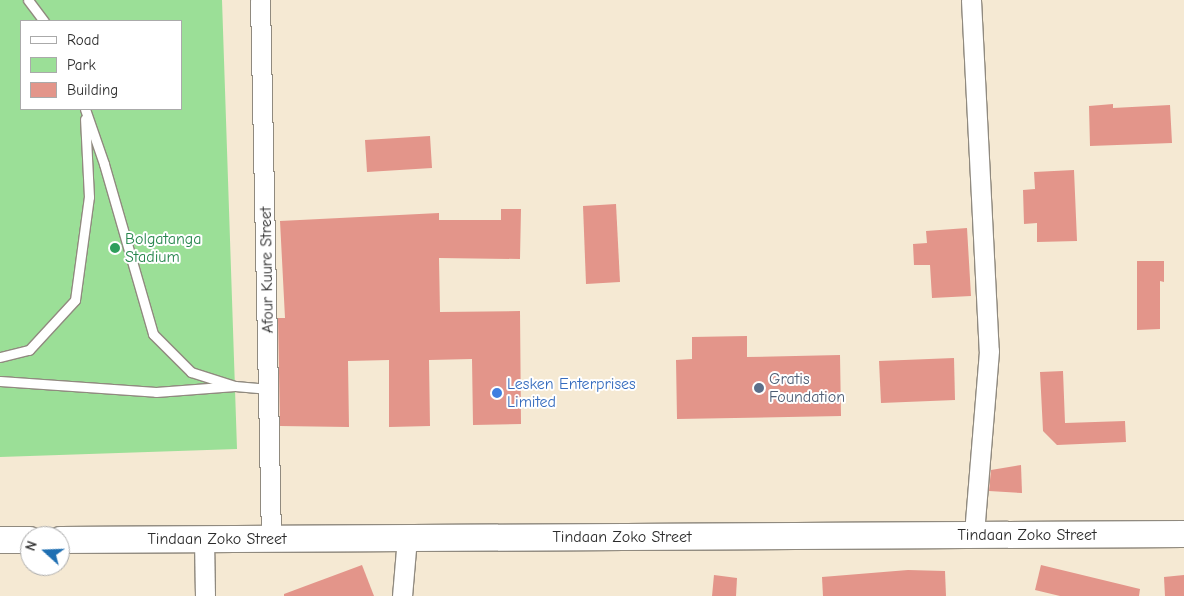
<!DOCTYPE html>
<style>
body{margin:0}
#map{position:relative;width:1184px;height:596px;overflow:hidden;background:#f5e9d3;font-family:"Comic Neue",sans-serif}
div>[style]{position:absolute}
.green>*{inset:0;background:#9bdf97}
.building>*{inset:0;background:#e3958a}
.roads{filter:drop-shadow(1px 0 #908a7f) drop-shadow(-1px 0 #908a7f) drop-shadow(0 1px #908a7f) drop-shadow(0 -1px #908a7f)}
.service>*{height:9px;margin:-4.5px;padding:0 4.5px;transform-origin:4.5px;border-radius:4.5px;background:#fff}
.minor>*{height:19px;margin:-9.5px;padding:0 9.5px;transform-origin:9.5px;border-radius:9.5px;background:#fff}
.secondary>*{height:26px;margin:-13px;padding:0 13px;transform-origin:13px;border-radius:13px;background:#fff}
.dots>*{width:14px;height:14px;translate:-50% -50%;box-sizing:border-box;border:2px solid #fff;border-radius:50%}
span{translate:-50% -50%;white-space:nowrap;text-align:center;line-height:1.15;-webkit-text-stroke:4px #fff;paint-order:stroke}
.leisure-label{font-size:16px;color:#27864d}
.left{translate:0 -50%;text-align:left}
.street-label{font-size:16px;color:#2b2b2b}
.service-label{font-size:16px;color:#4e5e75}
.shop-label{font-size:16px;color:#366cbe}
.legend{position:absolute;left:20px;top:20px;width:162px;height:90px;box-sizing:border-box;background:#fff;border:1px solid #aaa;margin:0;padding:6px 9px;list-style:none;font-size:15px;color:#2b2b2b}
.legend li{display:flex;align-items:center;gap:10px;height:25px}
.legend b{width:25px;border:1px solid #aaa}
.north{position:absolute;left:20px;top:526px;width:50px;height:50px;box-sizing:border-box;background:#fff;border:1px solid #aaa;border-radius:50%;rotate:290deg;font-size:14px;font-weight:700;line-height:20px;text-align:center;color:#2b2b2b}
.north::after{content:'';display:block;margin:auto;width:18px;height:22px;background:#1f6fb2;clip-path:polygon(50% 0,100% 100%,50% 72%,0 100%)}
</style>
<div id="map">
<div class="green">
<div style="clip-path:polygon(evenodd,0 0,222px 0,237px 449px,0 457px,0 0,21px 21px,181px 21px,181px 109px,21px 109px,21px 21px)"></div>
</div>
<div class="building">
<div style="clip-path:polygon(1113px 104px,1113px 108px,1170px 105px,1172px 143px,1090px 146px,1089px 106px)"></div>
<div style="clip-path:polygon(430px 136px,432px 168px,367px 172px,365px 140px)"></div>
<div style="clip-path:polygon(1074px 170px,1077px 241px,1037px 242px,1037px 223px,1024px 224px,1023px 190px,1035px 189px,1034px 172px)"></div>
<div style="clip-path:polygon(616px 204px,620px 282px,586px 284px,583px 206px)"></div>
<div style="clip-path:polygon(501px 209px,521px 209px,520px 259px,439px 258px,440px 312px,520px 311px,521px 424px,473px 425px,472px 359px,429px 360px,430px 426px,389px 427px,389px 360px,348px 361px,349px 427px,280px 426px,278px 318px,285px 318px,280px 221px,439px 213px,439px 220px,501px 220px)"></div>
<div style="clip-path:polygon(967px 228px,971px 296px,932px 298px,930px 265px,914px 265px,913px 244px,927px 243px,926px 231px)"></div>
<div style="clip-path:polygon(1137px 261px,1164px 261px,1164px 282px,1160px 281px,1160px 329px,1137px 330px)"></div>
<div style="clip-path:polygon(747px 336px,747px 357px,840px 355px,841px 416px,677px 419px,676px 360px,692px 359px,692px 337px)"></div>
<div style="clip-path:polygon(954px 358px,955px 400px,881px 403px,879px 361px)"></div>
<div style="clip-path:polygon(1063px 371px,1065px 423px,1125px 421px,1126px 442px,1057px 445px,1043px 431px,1040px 372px)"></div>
<div style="clip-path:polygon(1021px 465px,1022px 493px,989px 491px,991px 470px)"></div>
<div style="clip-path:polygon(362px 565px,374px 596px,284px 596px,284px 594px)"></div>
<div style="clip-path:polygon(1041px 565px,1140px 589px,1139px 596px,1060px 596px,1035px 590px)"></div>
<div style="clip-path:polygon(908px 570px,945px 571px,946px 596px,823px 596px,822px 577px)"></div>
<div style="clip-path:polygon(714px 575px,737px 578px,736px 596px,712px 596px)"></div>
<div style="clip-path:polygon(1184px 575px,1184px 596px,1165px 596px,1164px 577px)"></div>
</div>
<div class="roads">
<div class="service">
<div style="left:28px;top:0;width:26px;rotate:53deg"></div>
<div style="left:85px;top:109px;width:58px;rotate:70.9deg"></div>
<div style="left:104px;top:164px;width:177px;rotate:73.9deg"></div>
<div style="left:153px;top:334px;width:54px;rotate:45deg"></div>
<div style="left:191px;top:372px;width:46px;rotate:17.7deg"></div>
<div style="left:0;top:357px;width:30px;rotate:-14deg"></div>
<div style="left:29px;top:350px;width:68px;rotate:-47.4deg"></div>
<div style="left:75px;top:300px;width:104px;rotate:-82.3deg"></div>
<div style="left:89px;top:197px;width:78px;rotate:-92.9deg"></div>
<div style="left:0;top:381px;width:156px;rotate:4deg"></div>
<div style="left:156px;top:392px;width:79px;rotate:-4.3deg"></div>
<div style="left:235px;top:386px;width:34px;rotate:5deg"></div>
</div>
<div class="minor">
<div style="left:260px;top:0;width:539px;rotate:88.83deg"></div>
<div style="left:971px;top:0;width:351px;rotate:87.1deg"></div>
<div style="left:989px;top:351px;width:185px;rotate:94.7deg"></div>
<div style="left:204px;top:539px;width:57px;rotate:89deg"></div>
<div style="left:402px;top:596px;width:58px;rotate:-85.1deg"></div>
</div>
<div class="secondary">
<div style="left:0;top:540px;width:30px"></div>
<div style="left:60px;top:540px;width:1124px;rotate:-0.31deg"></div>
</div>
</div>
<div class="dots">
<div style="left:115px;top:248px;background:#2e9e5b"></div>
<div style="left:759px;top:388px;background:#5c6f8a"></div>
<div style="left:497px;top:393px;background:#3f7fe0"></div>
</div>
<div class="leisure-label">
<span class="left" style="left:125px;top:248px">Bolgatanga<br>Stadium</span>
</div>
<div class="street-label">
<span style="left:267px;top:270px;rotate:-91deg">Afour Kuure Street</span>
<span style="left:1027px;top:535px">Tindaan Zoko Street</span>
<span style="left:622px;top:537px">Tindaan Zoko Street</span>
<span style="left:217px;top:539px">Tindaan Zoko Street</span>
</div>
<div class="service-label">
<span class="left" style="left:769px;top:388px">Gratis<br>Foundation</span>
</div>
<div class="shop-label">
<span class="left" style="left:507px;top:393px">Lesken Enterprises<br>Limited</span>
</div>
<ul class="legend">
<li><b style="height:6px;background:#fff"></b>Road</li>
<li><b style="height:14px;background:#9bdf97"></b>Park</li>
<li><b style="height:14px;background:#e3958a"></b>Building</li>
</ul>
<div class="north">N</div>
</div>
